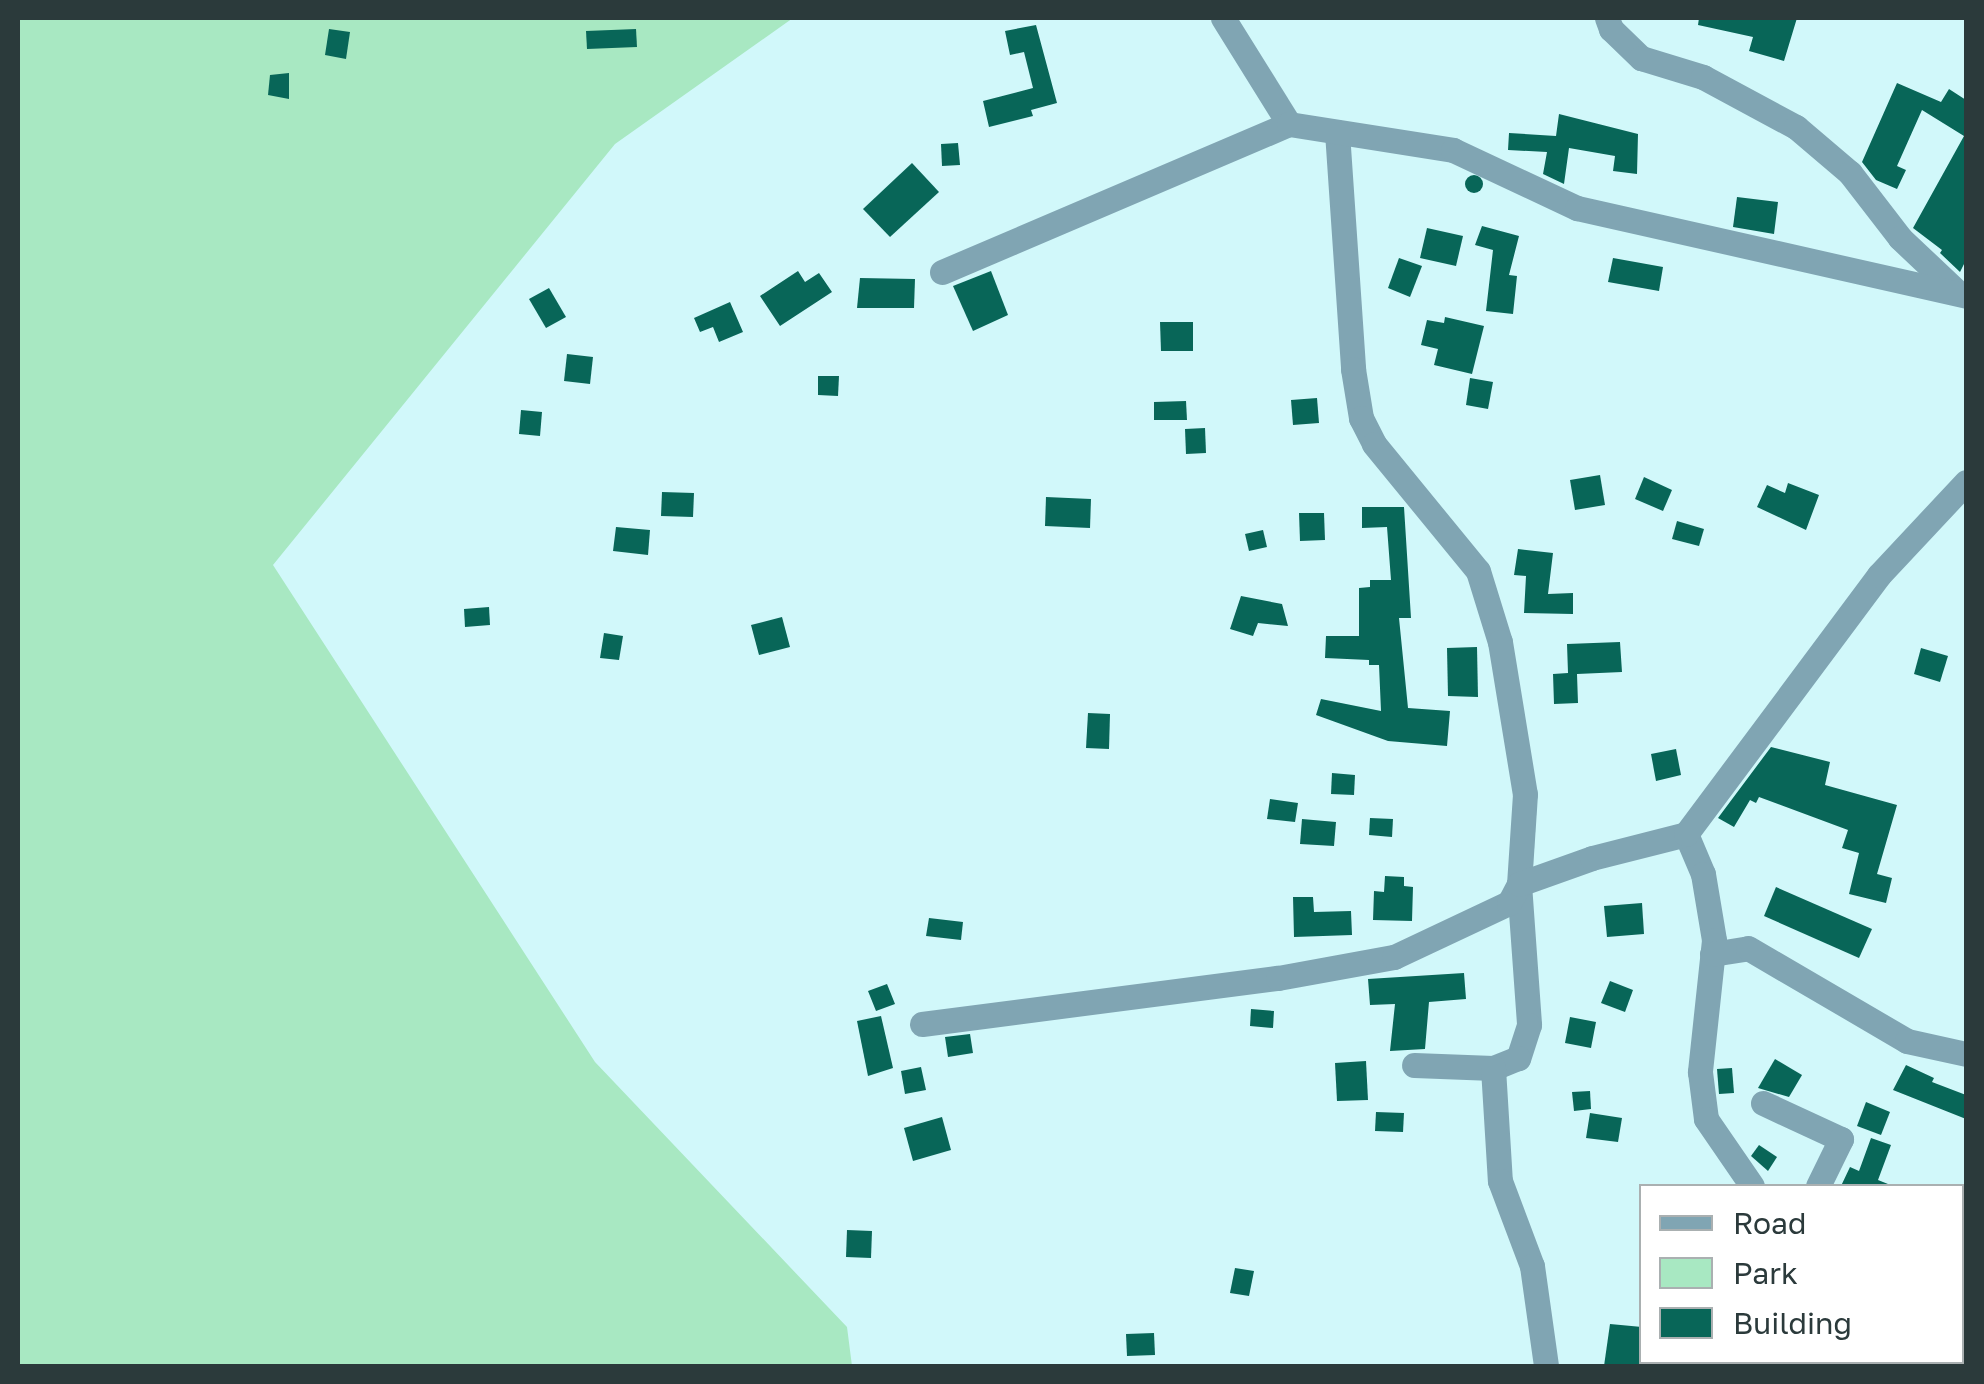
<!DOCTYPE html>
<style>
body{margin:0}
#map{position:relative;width:1984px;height:1384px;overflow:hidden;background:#d1f8fa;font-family:"Golos Text",sans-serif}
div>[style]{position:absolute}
.green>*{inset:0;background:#a8e8c2}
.building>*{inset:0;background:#086658}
.round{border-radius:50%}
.minor>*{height:25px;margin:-12.5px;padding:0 12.5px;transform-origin:12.5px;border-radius:12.5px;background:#80a5b3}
span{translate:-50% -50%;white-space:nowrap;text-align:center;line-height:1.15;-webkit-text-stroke:10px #fff;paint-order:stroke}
.frame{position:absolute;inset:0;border:20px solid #2b3a3b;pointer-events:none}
.legend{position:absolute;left:1639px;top:1184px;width:325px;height:180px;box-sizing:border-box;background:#fff;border:2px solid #aab0b1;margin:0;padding:12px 18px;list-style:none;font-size:30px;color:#2b3a3b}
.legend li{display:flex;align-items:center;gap:20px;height:50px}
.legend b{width:50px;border:2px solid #aab0b1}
</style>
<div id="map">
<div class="green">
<div style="clip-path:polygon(18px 18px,793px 18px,615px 144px,273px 565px,595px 1062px,847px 1327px,852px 1366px,18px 1366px)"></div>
</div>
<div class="building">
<div style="clip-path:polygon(1699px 18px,1797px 18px,1784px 61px,1749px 51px,1753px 37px,1698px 25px)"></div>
<div style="clip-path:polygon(1036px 25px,1057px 103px,1031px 110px,1033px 116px,989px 127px,983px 101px,1033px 88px,1024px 52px,1010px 55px,1005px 31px)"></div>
<div style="clip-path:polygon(329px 29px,350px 32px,346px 59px,325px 55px)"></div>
<div style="clip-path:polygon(636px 29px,637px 47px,587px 49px,586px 31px)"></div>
<div style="clip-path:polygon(289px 73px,289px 99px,268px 95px,270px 75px)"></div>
<div style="clip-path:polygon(1897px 83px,1941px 102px,1949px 89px,1966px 100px,1966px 260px,1960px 272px,1940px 253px,1942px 250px,1913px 228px,1964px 136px,1922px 110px,1897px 166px,1906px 170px,1897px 189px,1876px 180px,1862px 162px)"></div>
<div style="clip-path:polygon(1559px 114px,1638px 134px,1637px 174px,1613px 171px,1615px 156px,1569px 148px,1564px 184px,1543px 174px,1547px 152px,1508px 150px,1509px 133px,1556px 136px)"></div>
<div style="clip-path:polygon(958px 143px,960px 165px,942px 166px,941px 144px)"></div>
<div style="clip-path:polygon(912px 163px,939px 192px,890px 237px,863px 209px)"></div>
<div class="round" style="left:1465px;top:175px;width:18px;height:18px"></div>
<div style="clip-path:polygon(1737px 197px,1778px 202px,1774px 234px,1733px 227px)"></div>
<div style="clip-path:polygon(1482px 226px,1519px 236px,1509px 275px,1517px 276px,1513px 314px,1486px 311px,1493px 250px,1475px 245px)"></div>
<div style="clip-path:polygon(1427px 228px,1463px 236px,1456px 266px,1420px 258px)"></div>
<div style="clip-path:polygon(1399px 258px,1422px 266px,1410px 297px,1388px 288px)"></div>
<div style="clip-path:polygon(1613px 258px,1663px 267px,1659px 291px,1608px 282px)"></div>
<div style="clip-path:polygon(798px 271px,805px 282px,819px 273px,832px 292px,780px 326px,760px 296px)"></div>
<div style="clip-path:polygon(991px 271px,1008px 315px,973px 331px,953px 286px)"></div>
<div style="clip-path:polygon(860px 278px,915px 279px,914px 308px,857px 308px)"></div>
<div style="clip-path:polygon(549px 288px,566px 317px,546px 328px,529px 299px)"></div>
<div style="clip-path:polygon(730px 302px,743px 332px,719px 342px,713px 327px,700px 332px,694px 318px)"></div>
<div style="clip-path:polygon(1445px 317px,1484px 326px,1472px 374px,1434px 365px,1438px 349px,1421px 345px,1427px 320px,1444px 323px)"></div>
<div style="clip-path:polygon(1160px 322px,1193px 322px,1193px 351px,1161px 351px)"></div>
<div style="clip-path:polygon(567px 354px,593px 357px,590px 384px,564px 381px)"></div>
<div style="clip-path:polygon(818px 376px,839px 376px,838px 396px,818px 395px)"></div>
<div style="clip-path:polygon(1470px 378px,1493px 382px,1488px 409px,1466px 405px)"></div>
<div style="clip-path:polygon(1317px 398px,1319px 423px,1293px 425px,1291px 400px)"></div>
<div style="clip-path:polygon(1186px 401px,1187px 420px,1154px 420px,1154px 402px)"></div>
<div style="clip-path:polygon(521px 410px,542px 412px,540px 436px,519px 434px)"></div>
<div style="clip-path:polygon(1205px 428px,1206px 453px,1186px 454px,1185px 429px)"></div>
<div style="clip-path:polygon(1600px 475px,1605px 505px,1575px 510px,1570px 480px)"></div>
<div style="clip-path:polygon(1644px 477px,1672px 490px,1663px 511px,1635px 499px)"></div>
<div style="clip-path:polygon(1788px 483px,1819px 495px,1806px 530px,1757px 507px,1767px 485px,1785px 493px)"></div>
<div style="clip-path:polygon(662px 492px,694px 493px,693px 517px,661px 516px)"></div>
<div style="clip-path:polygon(1046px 497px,1091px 499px,1090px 528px,1045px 526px)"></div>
<div style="clip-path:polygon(1362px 507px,1404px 507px,1411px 618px,1399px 618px,1408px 708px,1450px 711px,1447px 746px,1388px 741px,1316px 715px,1321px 699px,1381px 711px,1379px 665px,1369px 665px,1369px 660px,1325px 658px,1326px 636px,1359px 636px,1359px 588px,1370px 587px,1370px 580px,1391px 580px,1387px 527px,1362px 528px)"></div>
<div style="clip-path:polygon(1299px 513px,1324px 513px,1325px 540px,1300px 541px)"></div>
<div style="clip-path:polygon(1677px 521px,1704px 529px,1699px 546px,1672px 539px)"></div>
<div style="clip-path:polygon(616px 527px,650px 530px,648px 555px,613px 551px)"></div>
<div style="clip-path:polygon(1263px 530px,1267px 547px,1249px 551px,1245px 534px)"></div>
<div style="clip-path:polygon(1518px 549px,1553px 553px,1548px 594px,1573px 593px,1573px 614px,1524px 613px,1526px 576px,1514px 575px)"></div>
<div style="clip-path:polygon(1241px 596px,1282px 604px,1288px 626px,1258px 623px,1253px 636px,1230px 629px)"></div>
<div style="clip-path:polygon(489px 607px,490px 625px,465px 627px,464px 609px)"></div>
<div style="clip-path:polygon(782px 617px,790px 647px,759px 655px,751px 625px)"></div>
<div style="clip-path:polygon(604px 633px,623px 636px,619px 660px,600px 658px)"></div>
<div style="clip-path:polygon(1620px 642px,1622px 672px,1577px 674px,1578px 703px,1554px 704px,1553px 674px,1568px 673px,1567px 644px)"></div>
<div style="clip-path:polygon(1477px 647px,1478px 697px,1448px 696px,1447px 648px)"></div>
<div style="clip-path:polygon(1921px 648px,1948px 656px,1940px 682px,1914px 674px)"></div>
<div style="clip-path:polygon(1088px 713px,1110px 714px,1109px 749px,1086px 748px)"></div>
<div style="clip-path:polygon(1771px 747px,1830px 762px,1825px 785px,1897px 805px,1877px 874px,1892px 878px,1886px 903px,1849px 894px,1859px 853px,1842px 848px,1848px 830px,1759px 797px,1756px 803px,1750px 800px,1734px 827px,1718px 818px)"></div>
<div style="clip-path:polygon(1676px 749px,1681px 775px,1656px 781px,1651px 754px)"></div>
<div style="clip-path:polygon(1332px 773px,1355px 775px,1354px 795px,1331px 794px)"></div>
<div style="clip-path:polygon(1270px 799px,1298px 803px,1295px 822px,1267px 819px)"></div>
<div style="clip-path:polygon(1370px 818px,1393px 819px,1392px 837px,1369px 835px)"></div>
<div style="clip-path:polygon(1302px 819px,1336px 822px,1334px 846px,1300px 844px)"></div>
<div style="clip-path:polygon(1385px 876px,1404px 877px,1404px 886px,1413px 887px,1412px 921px,1373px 920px,1374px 891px,1384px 892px)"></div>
<div style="clip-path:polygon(1776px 887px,1872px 929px,1859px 958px,1764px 916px)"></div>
<div style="clip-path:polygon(1293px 897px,1313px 897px,1314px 912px,1351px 911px,1352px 935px,1294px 937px)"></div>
<div style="clip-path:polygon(1642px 903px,1644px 934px,1607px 937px,1604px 906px)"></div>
<div style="clip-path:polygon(929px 918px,963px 922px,961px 940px,926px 936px)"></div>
<div style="clip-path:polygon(1464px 973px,1466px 999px,1429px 1002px,1425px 1049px,1390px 1051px,1395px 1004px,1370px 1005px,1368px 979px)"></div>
<div style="clip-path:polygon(1610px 981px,1633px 990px,1625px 1012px,1601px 1003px)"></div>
<div style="clip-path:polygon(887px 984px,895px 1004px,876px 1011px,868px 991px)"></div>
<div style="clip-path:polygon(1251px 1009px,1274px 1011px,1273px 1028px,1250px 1026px)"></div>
<div style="clip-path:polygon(881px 1016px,893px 1068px,868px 1076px,857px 1021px)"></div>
<div style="clip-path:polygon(1570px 1017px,1596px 1022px,1591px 1048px,1565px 1043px)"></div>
<div style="clip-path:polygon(970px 1034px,973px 1053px,948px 1057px,945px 1037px)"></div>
<div style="clip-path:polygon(1775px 1059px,1802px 1075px,1789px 1097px,1758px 1088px)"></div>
<div style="clip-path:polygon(1366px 1061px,1368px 1100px,1337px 1101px,1335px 1063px)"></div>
<div style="clip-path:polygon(1906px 1065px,1934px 1078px,1932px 1082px,1966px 1095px,1966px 1119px,1893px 1090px)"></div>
<div style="clip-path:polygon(921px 1067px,926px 1090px,905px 1094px,901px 1071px)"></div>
<div style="clip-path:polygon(1732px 1068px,1734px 1093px,1719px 1094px,1717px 1069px)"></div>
<div style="clip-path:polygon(1590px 1091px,1591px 1109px,1574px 1111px,1572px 1092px)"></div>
<div style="clip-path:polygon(1866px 1102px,1890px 1112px,1881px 1135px,1857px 1126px)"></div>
<div style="clip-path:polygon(1376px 1112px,1404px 1113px,1403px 1132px,1375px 1131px)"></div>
<div style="clip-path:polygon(1590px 1113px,1622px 1118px,1618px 1142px,1586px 1138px)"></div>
<div style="clip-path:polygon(942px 1117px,951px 1150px,913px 1161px,904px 1128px)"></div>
<div style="clip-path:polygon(1871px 1138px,1891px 1145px,1878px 1180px,1893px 1186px,1841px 1186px,1850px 1167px,1859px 1171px)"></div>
<div style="clip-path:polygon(1759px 1145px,1777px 1157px,1768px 1171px,1751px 1156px)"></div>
<div style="clip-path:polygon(847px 1230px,872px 1231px,871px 1258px,846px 1257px)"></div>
<div style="clip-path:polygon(1235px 1268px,1254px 1271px,1249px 1296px,1230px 1293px)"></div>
<div style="clip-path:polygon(1610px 1324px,1642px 1327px,1642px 1366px,1604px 1366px)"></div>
<div style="clip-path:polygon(1154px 1333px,1155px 1355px,1127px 1356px,1126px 1334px)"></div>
</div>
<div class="minor">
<div style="left:1223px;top:18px;width:125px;rotate:58.1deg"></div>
<div style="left:1607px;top:18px;width:12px;rotate:70deg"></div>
<div style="left:1611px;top:29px;width:42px;rotate:44deg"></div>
<div style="left:1641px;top:58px;width:65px;rotate:17deg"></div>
<div style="left:1703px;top:77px;width:106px;rotate:28.3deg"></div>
<div style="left:1796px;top:127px;width:71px;rotate:40.4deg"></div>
<div style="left:1850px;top:173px;width:82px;rotate:52.4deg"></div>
<div style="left:1900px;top:238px;width:77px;rotate:43.4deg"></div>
<div style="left:1337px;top:132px;width:238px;rotate:86.1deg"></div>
<div style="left:1353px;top:369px;width:50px;rotate:80.7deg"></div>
<div style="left:1361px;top:418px;width:29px;rotate:63deg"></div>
<div style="left:1374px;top:444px;width:164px;rotate:50.7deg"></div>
<div style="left:1478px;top:571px;width:74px;rotate:72.8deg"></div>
<div style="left:1500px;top:642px;width:154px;rotate:80.7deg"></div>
<div style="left:1525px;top:794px;width:90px;rotate:93.8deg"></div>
<div style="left:1519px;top:884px;width:141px;rotate:85.9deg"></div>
<div style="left:1529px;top:1025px;width:35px;rotate:108deg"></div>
<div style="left:1518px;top:1058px;width:27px;rotate:158deg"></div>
<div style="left:1493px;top:1068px;width:79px;rotate:-177.8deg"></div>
<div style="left:942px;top:272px;width:377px;rotate:-23.1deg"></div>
<div style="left:1289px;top:124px;width:166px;rotate:9deg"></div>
<div style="left:1453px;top:150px;width:137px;rotate:25.1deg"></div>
<div style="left:1577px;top:208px;width:399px;rotate:12.7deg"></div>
<div style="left:1686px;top:834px;width:43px;rotate:67deg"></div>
<div style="left:1703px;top:874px;width:67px;rotate:80.5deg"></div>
<div style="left:1714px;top:940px;width:133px;rotate:96.1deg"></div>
<div style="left:1700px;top:1072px;width:47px;rotate:82.7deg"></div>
<div style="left:1706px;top:1119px;width:81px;rotate:55.5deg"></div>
<div style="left:1712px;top:954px;width:36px;rotate:-9deg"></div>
<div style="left:1748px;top:948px;width:184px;rotate:30.3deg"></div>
<div style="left:1907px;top:1041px;width:60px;rotate:12.4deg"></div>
<div style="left:922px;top:1024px;width:359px;rotate:-7.4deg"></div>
<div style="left:1278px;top:978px;width:118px;rotate:-10.3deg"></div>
<div style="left:1394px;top:957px;width:127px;rotate:-25.2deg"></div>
<div style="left:1509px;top:903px;width:21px;rotate:-62deg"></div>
<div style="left:1519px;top:884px;width:77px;rotate:-19.6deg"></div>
<div style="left:1592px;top:858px;width:97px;rotate:-14.3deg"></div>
<div style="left:1686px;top:834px;width:323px;rotate:-53.3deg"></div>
<div style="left:1879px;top:575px;width:127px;rotate:-46.9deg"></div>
<div style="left:1493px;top:1068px;width:113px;rotate:86.5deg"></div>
<div style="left:1500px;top:1181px;width:91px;rotate:69.4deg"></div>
<div style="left:1532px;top:1266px;width:101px;rotate:82deg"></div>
<div style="left:1763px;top:1103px;width:86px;rotate:24.8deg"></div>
<div style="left:1841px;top:1139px;width:52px;rotate:116.1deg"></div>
<div style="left:1962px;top:1262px;width:17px;rotate:-77deg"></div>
<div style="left:1875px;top:1362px;width:6px;rotate:45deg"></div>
<div style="left:1930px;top:1366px;width:4px;rotate:-63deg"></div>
</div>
<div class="frame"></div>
<ul class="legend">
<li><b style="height:12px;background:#80a5b3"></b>Road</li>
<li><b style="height:28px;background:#a8e8c2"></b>Park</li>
<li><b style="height:28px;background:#086658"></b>Building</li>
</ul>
</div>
